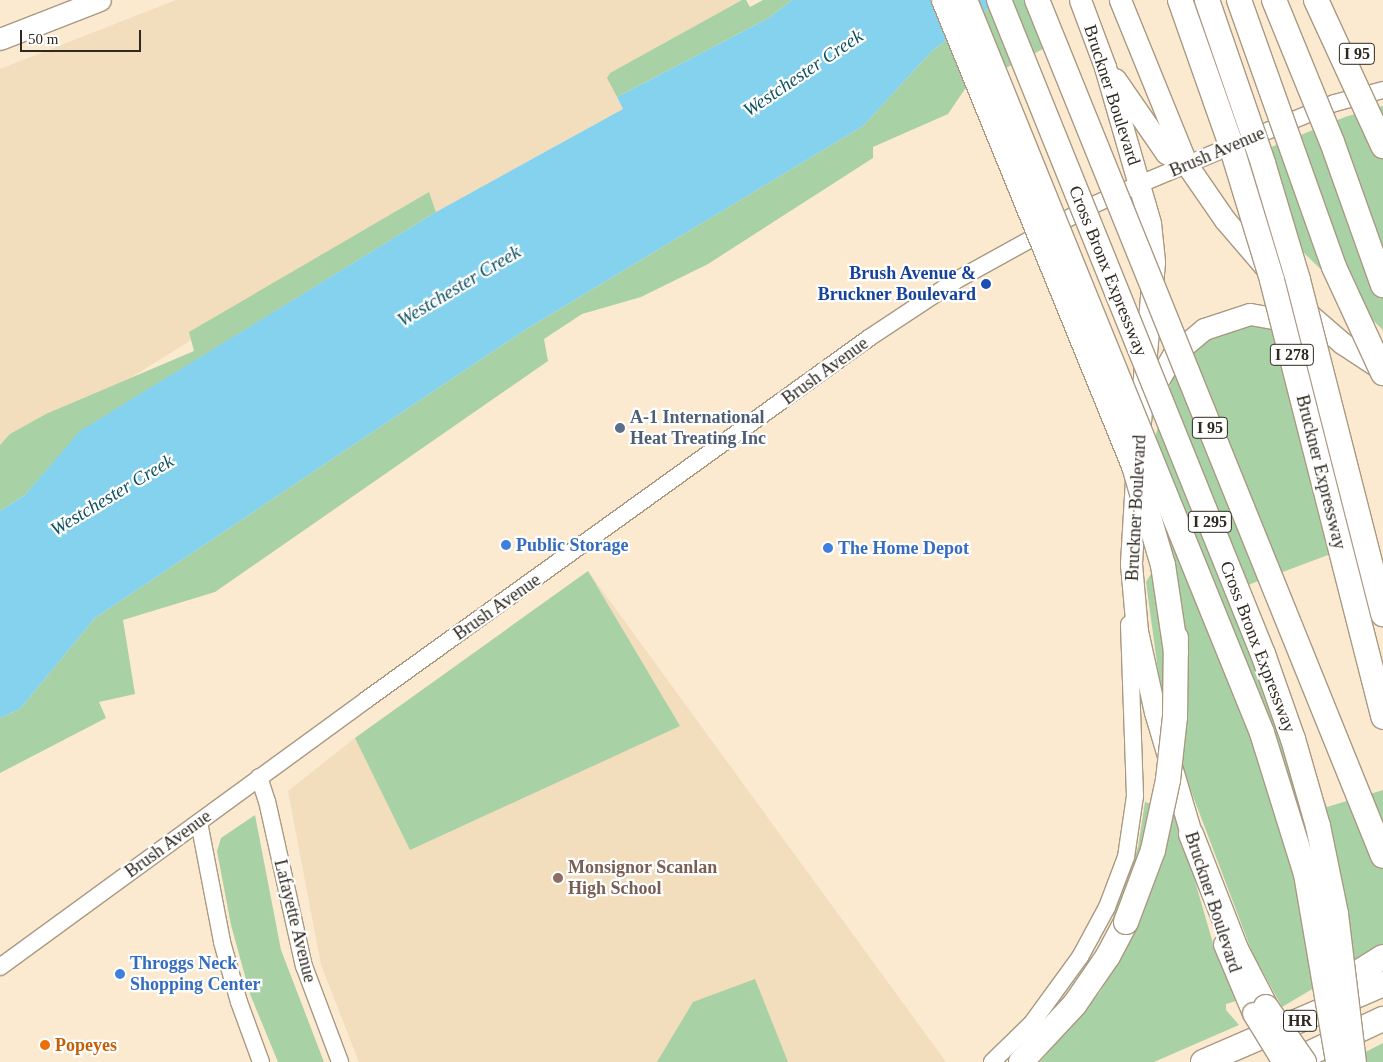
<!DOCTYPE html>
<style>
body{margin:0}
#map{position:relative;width:1383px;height:1062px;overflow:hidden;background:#fbead0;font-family:Georgia,serif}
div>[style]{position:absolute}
.built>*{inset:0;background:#f2ddbc}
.green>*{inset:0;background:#a8d1a6}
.water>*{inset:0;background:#85d2ee}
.roads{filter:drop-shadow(1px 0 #a99981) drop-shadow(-1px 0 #a99981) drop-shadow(0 1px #a99981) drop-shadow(0 -1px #a99981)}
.minor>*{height:16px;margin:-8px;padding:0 8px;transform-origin:8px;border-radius:8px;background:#fff}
.major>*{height:21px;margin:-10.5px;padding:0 10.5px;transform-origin:10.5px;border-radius:10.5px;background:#fff}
.highway>*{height:24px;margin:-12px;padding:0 12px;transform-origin:12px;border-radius:12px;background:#fff}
.bridges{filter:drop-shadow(1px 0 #a99981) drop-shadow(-1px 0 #a99981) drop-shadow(0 1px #a99981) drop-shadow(0 -1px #a99981)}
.major-bridge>*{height:21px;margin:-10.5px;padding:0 10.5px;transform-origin:10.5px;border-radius:10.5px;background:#fff}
.highway-bridge>*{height:24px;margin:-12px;padding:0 12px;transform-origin:12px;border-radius:12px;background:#fff}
.dots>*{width:14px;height:14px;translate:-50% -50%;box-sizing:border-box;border:2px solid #fff;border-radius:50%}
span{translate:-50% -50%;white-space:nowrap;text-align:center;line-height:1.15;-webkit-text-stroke:4.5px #fff;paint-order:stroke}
.shield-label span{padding:1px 4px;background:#fff;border:1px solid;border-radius:4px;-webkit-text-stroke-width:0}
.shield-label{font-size:16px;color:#2f291f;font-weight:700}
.street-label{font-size:18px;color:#2f291f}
.transit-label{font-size:18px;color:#164399;font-weight:700}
.right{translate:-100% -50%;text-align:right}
.service-label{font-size:18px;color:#4e5e75;font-weight:700}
.left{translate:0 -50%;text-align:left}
.shop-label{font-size:18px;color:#366cbe;font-weight:700}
.education-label{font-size:18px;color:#785e54;font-weight:700}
.food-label{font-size:18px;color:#c56008;font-weight:700}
.water-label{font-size:19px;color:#0d5062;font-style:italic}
.scale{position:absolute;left:20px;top:30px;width:121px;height:22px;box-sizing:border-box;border:2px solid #2f291f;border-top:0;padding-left:6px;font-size:15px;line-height:18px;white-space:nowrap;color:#2f291f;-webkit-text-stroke:4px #fff;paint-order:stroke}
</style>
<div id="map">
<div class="built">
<div style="clip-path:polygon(176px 0,742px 0,610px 73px,607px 78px,623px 109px,436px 212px,429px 192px,0 459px,0 69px)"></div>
<div style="clip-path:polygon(588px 571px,946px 1062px,359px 1062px,321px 965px,288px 791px,355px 738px)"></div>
</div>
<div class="green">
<div style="clip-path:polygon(742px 0,746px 0,750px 7px,763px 0,792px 0,769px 18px,617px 97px,607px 78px,610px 73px)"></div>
<div style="clip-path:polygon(999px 0,1044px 0,1043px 49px,965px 89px,948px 114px,873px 147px,873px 158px,708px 264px,641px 297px,582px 314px,544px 339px,548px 361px,215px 592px,123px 620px,135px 694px,99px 702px,106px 718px,0 773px,0 718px,20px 709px,95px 618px,525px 330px,863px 126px,932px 51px)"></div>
<div style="clip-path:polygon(1383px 106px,1383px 330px,1304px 253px,1254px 154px,1345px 117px)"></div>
<div style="clip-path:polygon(429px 192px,436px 212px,81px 431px,25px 495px,0 511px,0 445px,10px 434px,46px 414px,194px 351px,189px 332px)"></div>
<div style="clip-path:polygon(1245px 323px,1299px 333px,1360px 543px,1240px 588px,1327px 807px,1383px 790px,1383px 947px,1282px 1007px,1252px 952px,1182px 767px,1162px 700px,1146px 582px,1152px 572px,1144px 475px,1173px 376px,1200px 341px)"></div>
<div style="clip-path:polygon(588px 571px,680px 726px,410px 850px,355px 738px)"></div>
<div style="clip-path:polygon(1145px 802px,1175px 812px,1214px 947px,1236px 1001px,1226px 1004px,1226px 1010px,1239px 1025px,1154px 1062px,1040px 1062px,1100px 992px,1137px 928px,1113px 916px,1138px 847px)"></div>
<div style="clip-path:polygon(255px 815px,281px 950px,324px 1062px,278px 1062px,250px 994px,231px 925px,217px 851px,221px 838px)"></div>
<div style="clip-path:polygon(755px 979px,788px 1062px,657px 1062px,693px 1002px)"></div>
<div style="clip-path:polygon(1383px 1043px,1383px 1062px,1346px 1062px)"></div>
</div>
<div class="water">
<div style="clip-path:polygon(792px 0,999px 0,932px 51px,863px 126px,525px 330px,95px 618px,20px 709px,0 718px,0 511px,25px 495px,80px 431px,436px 212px,623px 109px,617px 97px,769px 18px)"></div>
</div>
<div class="roads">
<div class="minor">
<div style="left:259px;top:777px;width:25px;rotate:72deg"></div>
<div style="left:267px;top:801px;width:169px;rotate:77.4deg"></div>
<div style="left:304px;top:966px;width:103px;rotate:69.4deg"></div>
<div style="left:199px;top:822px;width:122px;rotate:79.1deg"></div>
<div style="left:222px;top:942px;width:62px;rotate:74.2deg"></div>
<div style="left:239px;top:1002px;width:64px;rotate:69.9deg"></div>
<div style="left:0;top:967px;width:453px;rotate:-36.1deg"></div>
<div style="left:366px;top:700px;width:620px;rotate:-35.74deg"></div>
<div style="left:869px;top:338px;width:103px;rotate:-33.5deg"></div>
<div style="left:955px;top:281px;width:155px;rotate:-28.9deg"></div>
<div style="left:1091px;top:206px;width:54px;rotate:-24.2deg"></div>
<div style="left:1140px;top:184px;width:211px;rotate:-22.6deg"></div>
<div style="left:1335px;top:103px;width:50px;rotate:-15.2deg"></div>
<div style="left:992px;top:1062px;width:56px;rotate:-44.3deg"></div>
<div style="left:1032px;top:1023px;width:82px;rotate:-54deg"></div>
<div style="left:1080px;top:957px;width:57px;rotate:-61.6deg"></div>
<div style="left:1107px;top:907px;width:53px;rotate:-69.2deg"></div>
<div style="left:1126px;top:857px;width:62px;rotate:-81.6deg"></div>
<div style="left:1135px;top:796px;width:172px;rotate:-92deg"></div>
</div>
<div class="major">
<div style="left:1080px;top:0;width:72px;rotate:69.5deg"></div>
<div style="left:1105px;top:67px;width:162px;rotate:73.9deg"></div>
<div style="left:1150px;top:223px;width:39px;rotate:84deg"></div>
<div style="left:1154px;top:262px;width:172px;rotate:95deg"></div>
<div style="left:1120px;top:0;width:178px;rotate:67.9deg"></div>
<div style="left:1187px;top:165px;width:67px;rotate:55.4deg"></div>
<div style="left:1225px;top:220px;width:111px;rotate:49.4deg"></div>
<div style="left:1297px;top:304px;width:60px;rotate:40.9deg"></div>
<div style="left:1342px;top:343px;width:49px;rotate:33.4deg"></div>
<div style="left:0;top:39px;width:107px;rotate:-21.3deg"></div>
<div style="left:1115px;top:79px;width:90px;rotate:55.4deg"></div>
<div style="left:1166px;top:153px;width:24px;rotate:30deg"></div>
<div style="left:1149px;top:396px;width:48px;rotate:-59.7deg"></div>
<div style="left:1173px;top:355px;width:40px;rotate:-40deg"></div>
<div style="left:1204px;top:329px;width:48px;rotate:-18.1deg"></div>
<div style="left:1250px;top:314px;width:47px;rotate:9.9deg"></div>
<div style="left:1136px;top:479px;width:85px;rotate:93.4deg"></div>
<div style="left:1131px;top:564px;width:67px;rotate:84.9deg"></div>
<div style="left:1137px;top:631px;width:83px;rotate:77.5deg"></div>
<div style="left:1155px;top:712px;width:144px;rotate:73.5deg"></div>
<div style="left:1224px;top:944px;width:75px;rotate:67.2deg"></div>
</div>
<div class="highway">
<div style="left:1191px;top:834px;width:123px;rotate:68.6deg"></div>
<div style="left:1236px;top:949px;width:65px;rotate:62.7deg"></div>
<div style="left:1327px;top:992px;width:66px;rotate:-32deg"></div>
<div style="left:1021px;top:1062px;width:79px;rotate:-47deg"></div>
<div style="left:1075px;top:1004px;width:58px;rotate:-55.5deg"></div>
<div style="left:1108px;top:956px;width:38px;rotate:-62deg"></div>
<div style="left:1203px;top:1062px;width:196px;rotate:-23.4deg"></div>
<div style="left:1291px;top:1062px;width:102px;rotate:-25.1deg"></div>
</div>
</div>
<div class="bridges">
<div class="major-bridge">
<div style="left:1253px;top:1013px;width:57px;rotate:58.5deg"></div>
</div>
<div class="highway-bridge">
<div style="left:944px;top:0;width:503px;rotate:67.82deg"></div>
<div style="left:1134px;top:466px;width:103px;rotate:73.7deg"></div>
<div style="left:1163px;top:565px;width:88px;rotate:81.5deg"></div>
<div style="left:965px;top:0;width:791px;rotate:67.94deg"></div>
<div style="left:1262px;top:733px;width:148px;rotate:72.7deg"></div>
<div style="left:1306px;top:874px;width:191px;rotate:80.3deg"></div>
<div style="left:999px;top:0;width:705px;rotate:68.02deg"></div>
<div style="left:1263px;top:654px;width:90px;rotate:70.6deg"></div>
<div style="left:1293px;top:739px;width:91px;rotate:74deg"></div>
<div style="left:1318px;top:826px;width:90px;rotate:78.4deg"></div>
<div style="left:1336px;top:914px;width:149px;rotate:83.1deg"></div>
<div style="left:1037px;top:0;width:923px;rotate:67.99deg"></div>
<div style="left:1180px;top:0;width:147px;rotate:70.6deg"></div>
<div style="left:1229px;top:139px;width:147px;rotate:73deg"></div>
<div style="left:1272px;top:280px;width:451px;rotate:75.7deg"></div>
<div style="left:1207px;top:0;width:172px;rotate:71deg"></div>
<div style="left:1263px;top:163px;width:122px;rotate:73.3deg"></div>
<div style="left:1298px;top:280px;width:345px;rotate:75.7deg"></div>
<div style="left:1239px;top:0;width:283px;rotate:70.4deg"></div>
<div style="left:1334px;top:267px;width:117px;rotate:65.2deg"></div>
<div style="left:1274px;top:0;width:153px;rotate:67.8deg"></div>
<div style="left:1332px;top:142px;width:152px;rotate:70.4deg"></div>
<div style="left:1316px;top:0;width:161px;rotate:65.3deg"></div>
<div style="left:1126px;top:922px;width:77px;rotate:-69.4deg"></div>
<div style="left:1153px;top:850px;width:72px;rotate:-77.9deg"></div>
<div style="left:1168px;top:780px;width:63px;rotate:-83.7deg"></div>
<div style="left:1175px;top:717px;width:79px;rotate:-89.3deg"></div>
<div style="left:1266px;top:1007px;width:67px;rotate:55.4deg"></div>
</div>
</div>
<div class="dots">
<div style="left:986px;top:284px;background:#1a4fb4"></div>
<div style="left:620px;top:428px;background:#5c6f8a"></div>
<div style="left:506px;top:545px;background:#3f7fe0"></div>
<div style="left:828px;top:548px;background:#3f7fe0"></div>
<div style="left:558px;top:878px;background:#8d6e63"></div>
<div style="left:120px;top:974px;background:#3f7fe0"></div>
<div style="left:45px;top:1045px;background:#e8710a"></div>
</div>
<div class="shield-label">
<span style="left:1357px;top:54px">I 95</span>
<span style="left:1292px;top:355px">I 278</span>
<span style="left:1210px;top:428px">I 95</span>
<span style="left:1210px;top:522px">I 295</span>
<span style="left:1300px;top:1021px">HR</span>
</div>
<div class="street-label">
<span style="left:1112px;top:95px;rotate:72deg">Bruckner Boulevard</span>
<span style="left:1217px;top:152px;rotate:-23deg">Brush Avenue</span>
<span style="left:1108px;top:271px;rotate:68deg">Cross Bronx Expressway</span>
<span style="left:825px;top:371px;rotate:-36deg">Brush Avenue</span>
<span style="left:1321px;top:472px;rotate:76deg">Bruckner Expressway</span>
<span style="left:1136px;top:508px;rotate:-87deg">Bruckner Boulevard</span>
<span style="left:497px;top:607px;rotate:-35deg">Brush Avenue</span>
<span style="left:1258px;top:647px;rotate:69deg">Cross Bronx Expressway</span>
<span style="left:168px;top:844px;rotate:-36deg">Brush Avenue</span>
<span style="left:1213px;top:902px;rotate:72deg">Bruckner Boulevard</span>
<span style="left:295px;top:921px;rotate:76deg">Lafayette Avenue</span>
</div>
<div class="transit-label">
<span class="right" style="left:976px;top:284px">Brush Avenue &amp;<br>Bruckner Boulevard</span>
</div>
<div class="service-label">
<span class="left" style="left:630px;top:428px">A-1 International<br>Heat Treating Inc</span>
</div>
<div class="shop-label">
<span class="left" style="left:516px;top:545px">Public Storage</span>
<span class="left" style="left:838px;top:548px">The Home Depot</span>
<span class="left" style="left:130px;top:974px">Throggs Neck<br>Shopping Center</span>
</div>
<div class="education-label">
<span class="left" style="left:568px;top:878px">Monsignor Scanlan<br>High School</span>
</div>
<div class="food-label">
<span class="left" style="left:55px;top:1045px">Popeyes</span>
</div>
<div class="water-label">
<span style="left:803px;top:73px;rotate:-34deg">Westchester Creek</span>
<span style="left:459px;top:286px;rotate:-31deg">Westchester Creek</span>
<span style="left:112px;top:495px;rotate:-31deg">Westchester Creek</span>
</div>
<div class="scale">50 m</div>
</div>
